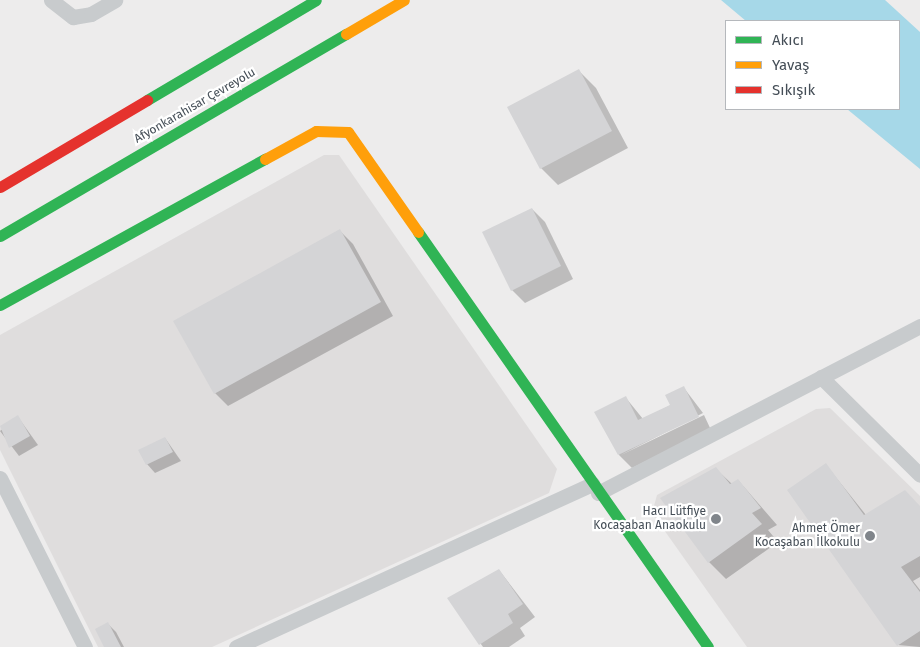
<!DOCTYPE html>
<meta charset="utf-8">
<style>
body{margin:0}
#map{position:relative;width:920px;height:647px;overflow:hidden;background:#edecec;font-family:"Fira Sans",sans-serif}
div>[style]{position:absolute}
.education>*{inset:0;background:#dfdddd}
.water>*{inset:0;background:#a6d8e8}
.shadow>*{inset:0;background:#0003}
.building>*{inset:0;background:#d4d4d6}
.street>*{height:15px;margin:-7.5px;padding:0 7.5px;transform-origin:7.5px;border-radius:7.5px;background:#c8cbcd}
.fast>*{height:11px;margin:-5.5px;padding:0 5.5px;transform-origin:5.5px;border-radius:5.5px;background:#30b455}
.slow>*{height:11px;margin:-5.5px;padding:0 5.5px;transform-origin:5.5px;border-radius:5.5px;background:#ff9f0a}
.jam>*{height:11px;margin:-5.5px;padding:0 5.5px;transform-origin:5.5px;border-radius:5.5px;background:#e5322d}
.dots>*{width:14px;height:14px;translate:-50% -50%;box-sizing:border-box;border:2px solid #fff;border-radius:50%}
span{translate:-50% -50%;white-space:nowrap;text-align:center;line-height:1.15;-webkit-text-stroke:4.5px #fff;paint-order:stroke}
.street-label{font-size:12px;color:#454e57}
.poi-label{font-size:12px;color:#454e57}
.right{translate:-100% -50%;text-align:right}
.legend{position:absolute;left:725px;top:20px;width:175px;height:90px;box-sizing:border-box;background:#fff;border:1px solid #b5b8bc;margin:0;padding:6px 9px;list-style:none;font-size:15px;color:#454e57}
.legend li{display:flex;align-items:center;gap:10px;height:25px}
.legend b{width:25px;border:1px solid #b5b8bc}
</style>
<div id="map">
<div class="education">
<div style="clip-path:polygon(324px 155px,339px 155px,557px 469px,549px 493px,212px 647px,98px 647px,0 450px,0 335px)"></div>
<div style="clip-path:polygon(830px 408px,920px 496px,920px 647px,747px 647px,652px 513px,657px 495px,816px 409px)"></div>
</div>
<div class="water">
<div style="clip-path:polygon(721px 0,885px 0,920px 32px,920px 169px,847px 109px,899px 109px,899px 21px,746px 21px)"></div>
</div>
<div class="shadow">
<div style="clip-path:polygon(579px 71px,596px 88px,628px 148px,558px 185px,541px 168px)"></div>
<div style="clip-path:polygon(532px 209px,545px 222px,573px 279px,525px 303px,512px 290px)"></div>
<div style="clip-path:polygon(340px 231px,353px 244px,393px 316px,228px 406px,215px 393px)"></div>
<div style="clip-path:polygon(684px 388px,703px 413px,621px 455px,704px 415px,711px 430px,632px 468px,619px 455px,626px 398px,643px 419px,671px 405px)"></div>
<div style="clip-path:polygon(18px 417px,38px 445px,19px 456px,0 431px)"></div>
<div style="clip-path:polygon(165px 438px,181px 461px,155px 473px,147px 464px)"></div>
<div style="clip-path:polygon(826px 465px,866px 515px,920px 507px,920px 577px,913px 581px,920px 590px,920px 647px,898px 645px)"></div>
<div style="clip-path:polygon(716px 469px,732px 484px,738px 480px,777px 525px,768px 530px,778px 542px,726px 579px,709px 562px)"></div>
<div style="clip-path:polygon(499px 570px,535px 617px,520px 628px,525px 636px,509px 647px,483px 647px,449px 598px)"></div>
<div style="clip-path:polygon(107px 623px,116px 632px,124px 647px,106px 647px)"></div>
</div>
<div class="building">
<div style="clip-path:polygon(579px 69px,612px 131px,540px 169px,507px 107px)"></div>
<div style="clip-path:polygon(532px 208px,561px 266px,511px 291px,482px 232px)"></div>
<div style="clip-path:polygon(340px 229px,381px 302px,214px 394px,173px 321px)"></div>
<div style="clip-path:polygon(684px 386px,699px 417px,618px 455px,594px 412px,626px 396px,638px 420px,670px 405px,665px 395px)"></div>
<div style="clip-path:polygon(18px 415px,30px 436px,9px 448px,0 426px)"></div>
<div style="clip-path:polygon(165px 437px,173px 452px,146px 465px,138px 450px)"></div>
<div style="clip-path:polygon(826px 463px,864px 515px,905px 490px,920px 506px,920px 556px,901px 567px,920px 592px,920px 631px,897px 646px,787px 490px)"></div>
<div style="clip-path:polygon(716px 467px,730px 484px,738px 479px,761px 508px,752px 513px,762px 524px,708px 563px,660px 498px)"></div>
<div style="clip-path:polygon(499px 569px,523px 604px,508px 614px,513px 623px,479px 645px,447px 598px)"></div>
<div style="clip-path:polygon(108px 622px,121px 647px,104px 647px,95px 629px)"></div>
</div>
<div class="street">
<div style="left:51px;top:0;width:28px;rotate:38deg"></div>
<div style="left:73px;top:17px;width:18px;rotate:-9deg"></div>
<div style="left:91px;top:14px;width:28px;rotate:-30deg"></div>
<div style="left:821px;top:377px;width:139px;rotate:44.7deg"></div>
<div style="left:0;top:478px;width:189px;rotate:63.3deg"></div>
<div style="left:598px;top:493px;width:363px;rotate:-27.4deg"></div>
<div style="left:236px;top:647px;width:392px;rotate:-24.6deg"></div>
</div>
<div class="fast">
<div style="left:147px;top:100px;width:196px;rotate:-30.6deg"></div>
<div style="left:418px;top:232px;width:506px;rotate:55.05deg"></div>
<div style="left:0;top:236px;width:401px;rotate:-30.3deg"></div>
<div style="left:0;top:305px;width:303px;rotate:-28.9deg"></div>
</div>
<div class="slow">
<div style="left:346px;top:34px;width:67px;rotate:-30.4deg"></div>
<div style="left:265px;top:159px;width:58px;rotate:-28.8deg"></div>
<div style="left:316px;top:131px;width:32px;rotate:2deg"></div>
<div style="left:348px;top:132px;width:122px;rotate:55deg"></div>
</div>
<div class="jam">
<div style="left:0;top:187px;width:171px;rotate:-30.6deg"></div>
</div>
<div class="dots">
<div style="left:716px;top:519px;background:#80858b"></div>
<div style="left:870px;top:536px;background:#80858b"></div>
</div>
<div class="street-label">
<span style="left:195px;top:106px;rotate:-30deg">Afyonkarahisar Çevreyolu</span>
</div>
<div class="poi-label">
<span class="right" style="left:706px;top:519px">Hacı Lütfiye<br>Kocaşaban Anaokulu</span>
<span class="right" style="left:860px;top:536px">Ahmet Ömer<br>Kocaşaban İlkokulu</span>
</div>
<ul class="legend">
<li><b style="height:6px;background:#30b455"></b>Akıcı</li>
<li><b style="height:6px;background:#ff9f0a"></b>Yavaş</li>
<li><b style="height:6px;background:#e5322d"></b>Sıkışık</li>
</ul>
</div>
